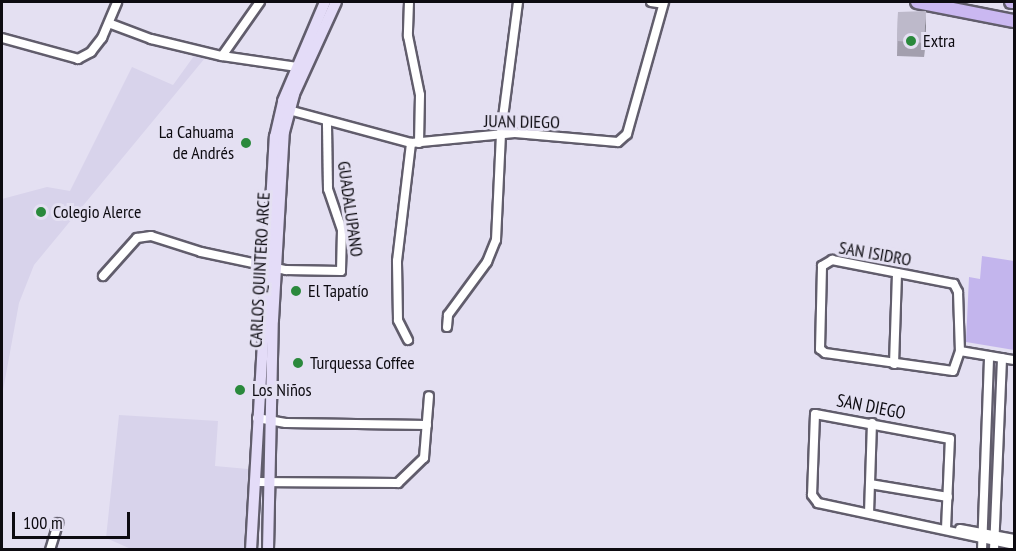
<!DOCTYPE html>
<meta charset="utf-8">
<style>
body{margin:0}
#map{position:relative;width:1016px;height:551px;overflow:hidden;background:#e4e0f2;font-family:"PT Sans Narrow",sans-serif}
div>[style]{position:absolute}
.built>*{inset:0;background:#d8d3eb}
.green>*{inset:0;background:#c3b5ed}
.roads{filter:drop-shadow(2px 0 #615d6c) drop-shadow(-2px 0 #615d6c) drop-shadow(0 2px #615d6c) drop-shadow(0 -2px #615d6c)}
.street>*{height:8px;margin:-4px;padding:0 4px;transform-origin:4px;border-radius:4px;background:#fff}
.secondary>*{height:10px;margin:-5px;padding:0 5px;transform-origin:5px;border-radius:5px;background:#e4dcf8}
.primary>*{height:12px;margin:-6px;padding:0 6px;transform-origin:6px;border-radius:6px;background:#cab8f1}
.wall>*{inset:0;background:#a39fae}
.shaded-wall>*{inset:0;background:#84828d}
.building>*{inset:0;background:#bdb9ca}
.dots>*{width:16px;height:16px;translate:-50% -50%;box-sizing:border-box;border:3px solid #e4e0f2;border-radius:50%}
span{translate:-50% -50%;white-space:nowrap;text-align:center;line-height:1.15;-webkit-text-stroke:6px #e4e0f2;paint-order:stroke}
.poi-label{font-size:18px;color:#0d0b11}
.left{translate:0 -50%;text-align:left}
.right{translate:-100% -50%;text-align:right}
.street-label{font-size:18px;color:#0d0b11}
.frame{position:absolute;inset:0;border:3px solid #0d0b11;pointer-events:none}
.scale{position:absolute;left:12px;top:512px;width:118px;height:27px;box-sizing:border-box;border:3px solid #0d0b11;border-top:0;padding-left:8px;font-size:18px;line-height:21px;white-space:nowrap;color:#0d0b11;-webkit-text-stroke:4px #e4e0f2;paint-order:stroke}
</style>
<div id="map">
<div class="built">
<div style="clip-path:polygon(194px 56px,205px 58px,34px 265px,19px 303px,2px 396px,2px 199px,47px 187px,70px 191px,132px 67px,173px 85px)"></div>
<div style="clip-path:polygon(119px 415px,218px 421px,215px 466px,248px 469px,246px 549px,131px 549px,106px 538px)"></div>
</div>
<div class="green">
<div style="clip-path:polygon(982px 256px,1014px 261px,1014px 350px,966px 342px,969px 277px,980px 279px)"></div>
</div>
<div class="roads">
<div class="street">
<div style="left:409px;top:2px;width:34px;rotate:92deg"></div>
<div style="left:408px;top:36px;width:60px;rotate:78.5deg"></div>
<div style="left:420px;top:95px;width:48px;rotate:91.2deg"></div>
<div style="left:651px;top:2px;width:12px;rotate:9deg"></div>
<div style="left:111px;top:24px;width:43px;rotate:20.6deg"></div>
<div style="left:151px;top:39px;width:73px;rotate:13.5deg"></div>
<div style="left:222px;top:56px;width:76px;rotate:8.3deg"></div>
<div style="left:2px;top:38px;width:79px;rotate:15.4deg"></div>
<div style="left:78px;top:59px;width:15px;rotate:-28deg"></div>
<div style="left:91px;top:52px;width:18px;rotate:-52deg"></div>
<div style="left:102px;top:38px;width:39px;rotate:-67deg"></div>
<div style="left:222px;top:56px;width:66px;rotate:-54.9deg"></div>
<div style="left:285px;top:109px;width:131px;rotate:15.1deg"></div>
<div style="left:411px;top:143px;width:104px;rotate:-5.5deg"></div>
<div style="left:515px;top:133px;width:103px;rotate:5deg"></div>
<div style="left:618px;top:142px;width:12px;rotate:-42deg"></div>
<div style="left:627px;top:134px;width:137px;rotate:-74.3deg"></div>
<div style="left:832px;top:260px;width:124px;rotate:11.1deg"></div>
<div style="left:954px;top:284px;width:9px;rotate:63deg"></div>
<div style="left:958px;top:292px;width:59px;rotate:88.1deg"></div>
<div style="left:960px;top:351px;width:21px;rotate:109deg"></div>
<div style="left:953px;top:371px;width:129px;rotate:-172deg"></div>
<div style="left:825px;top:353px;width:6px;rotate:-141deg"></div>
<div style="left:820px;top:349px;width:83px;rotate:-88.6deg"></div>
<div style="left:822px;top:266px;width:12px;rotate:-31deg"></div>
<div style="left:103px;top:276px;width:51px;rotate:-48.2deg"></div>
<div style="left:137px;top:238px;width:14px;rotate:-8deg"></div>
<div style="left:151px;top:236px;width:52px;rotate:17.7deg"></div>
<div style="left:201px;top:252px;width:87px;rotate:12deg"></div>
<div style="left:286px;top:270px;width:55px;rotate:1deg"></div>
<div style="left:341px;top:271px;width:41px;rotate:-88.6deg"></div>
<div style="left:342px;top:230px;width:43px;rotate:-108.9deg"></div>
<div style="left:328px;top:189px;width:67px;rotate:-90.9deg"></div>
<div style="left:447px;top:327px;width:12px;rotate:-85deg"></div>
<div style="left:448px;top:315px;width:66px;rotate:-53.7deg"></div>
<div style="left:487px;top:262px;width:24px;rotate:-68deg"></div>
<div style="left:496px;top:240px;width:107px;rotate:-87.3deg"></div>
<div style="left:501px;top:133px;width:132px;rotate:-82.6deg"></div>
<div style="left:408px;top:340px;width:22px;rotate:-117deg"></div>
<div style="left:398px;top:320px;width:59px;rotate:-91deg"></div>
<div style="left:397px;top:261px;width:119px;rotate:-83.2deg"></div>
<div style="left:960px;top:351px;width:55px;rotate:9.5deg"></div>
<div style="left:894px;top:364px;width:91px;rotate:-88.1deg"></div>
<div style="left:257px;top:418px;width:29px;rotate:10deg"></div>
<div style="left:286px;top:423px;width:141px;rotate:0.8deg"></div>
<div style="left:256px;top:482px;width:142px;rotate:0.4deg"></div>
<div style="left:398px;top:483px;width:36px;rotate:-44deg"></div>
<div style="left:424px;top:458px;width:62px;rotate:-85.4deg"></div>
<div style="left:870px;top:484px;width:79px;rotate:9.5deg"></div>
<div style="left:869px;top:513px;width:90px;rotate:-88.1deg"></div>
<div style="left:946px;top:529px;width:90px;rotate:-87.5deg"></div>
<div style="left:950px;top:439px;width:137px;rotate:-169.5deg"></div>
<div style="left:815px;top:414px;width:81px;rotate:92.1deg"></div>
<div style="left:812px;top:495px;width:10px;rotate:53deg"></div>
<div style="left:818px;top:503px;width:200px;rotate:12.1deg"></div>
<div style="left:960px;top:529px;width:55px;rotate:10.5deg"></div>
<div style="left:50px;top:550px;width:28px;rotate:-73deg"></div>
<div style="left:982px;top:550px;width:194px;rotate:-87.9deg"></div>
<div style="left:994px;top:550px;width:192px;rotate:-87.6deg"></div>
</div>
<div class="secondary">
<div style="left:251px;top:550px;width:414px;rotate:-86.7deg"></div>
<div style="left:275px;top:137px;width:37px;rotate:-77deg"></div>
<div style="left:283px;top:101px;width:108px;rotate:-67deg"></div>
<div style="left:268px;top:550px;width:230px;rotate:-88.8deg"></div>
<div style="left:273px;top:320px;width:188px;rotate:-86.7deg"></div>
<div style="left:284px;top:132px;width:39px;rotate:-75deg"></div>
<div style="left:294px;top:94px;width:101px;rotate:-65.5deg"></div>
</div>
<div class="primary">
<div style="left:917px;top:2px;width:99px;rotate:11.1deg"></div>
<div style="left:1011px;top:2px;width:3px"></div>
</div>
</div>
<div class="wall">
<div style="clip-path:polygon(898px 12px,926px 25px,924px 57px,897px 56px)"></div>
</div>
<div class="shaded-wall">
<div style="clip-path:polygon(926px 11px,926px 25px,924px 57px,924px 43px)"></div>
</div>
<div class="building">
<div style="clip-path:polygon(926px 11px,924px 43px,897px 41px,898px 12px)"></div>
</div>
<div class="dots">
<div style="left:911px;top:41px;background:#2a893c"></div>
<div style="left:246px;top:143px;background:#2a893c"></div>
<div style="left:41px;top:212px;background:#2a893c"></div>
<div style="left:296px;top:291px;background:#2a893c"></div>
<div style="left:298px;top:363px;background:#2a893c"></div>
<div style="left:240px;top:390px;background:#2a893c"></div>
</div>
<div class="poi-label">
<span class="left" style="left:923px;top:41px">Extra</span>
<span class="right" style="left:234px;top:143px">La Cahuama<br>de Andrés</span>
<span class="left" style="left:53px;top:212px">Colegio Alerce</span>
<span class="left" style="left:308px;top:291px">El Tapatío</span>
<span class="left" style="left:310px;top:363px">Turquessa Coffee</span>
<span class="left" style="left:252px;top:390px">Los Niños</span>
</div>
<div class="street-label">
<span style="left:522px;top:122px;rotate:1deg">JUAN DIEGO</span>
<span style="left:350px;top:209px;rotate:82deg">GUADALUPANO</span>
<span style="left:875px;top:254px;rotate:10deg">SAN ISIDRO</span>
<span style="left:260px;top:270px;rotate:-87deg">CARLOS QUINTERO ARCE</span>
<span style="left:871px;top:407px;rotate:11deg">SAN DIEGO</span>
</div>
<div class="frame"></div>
<div class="scale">100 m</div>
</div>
